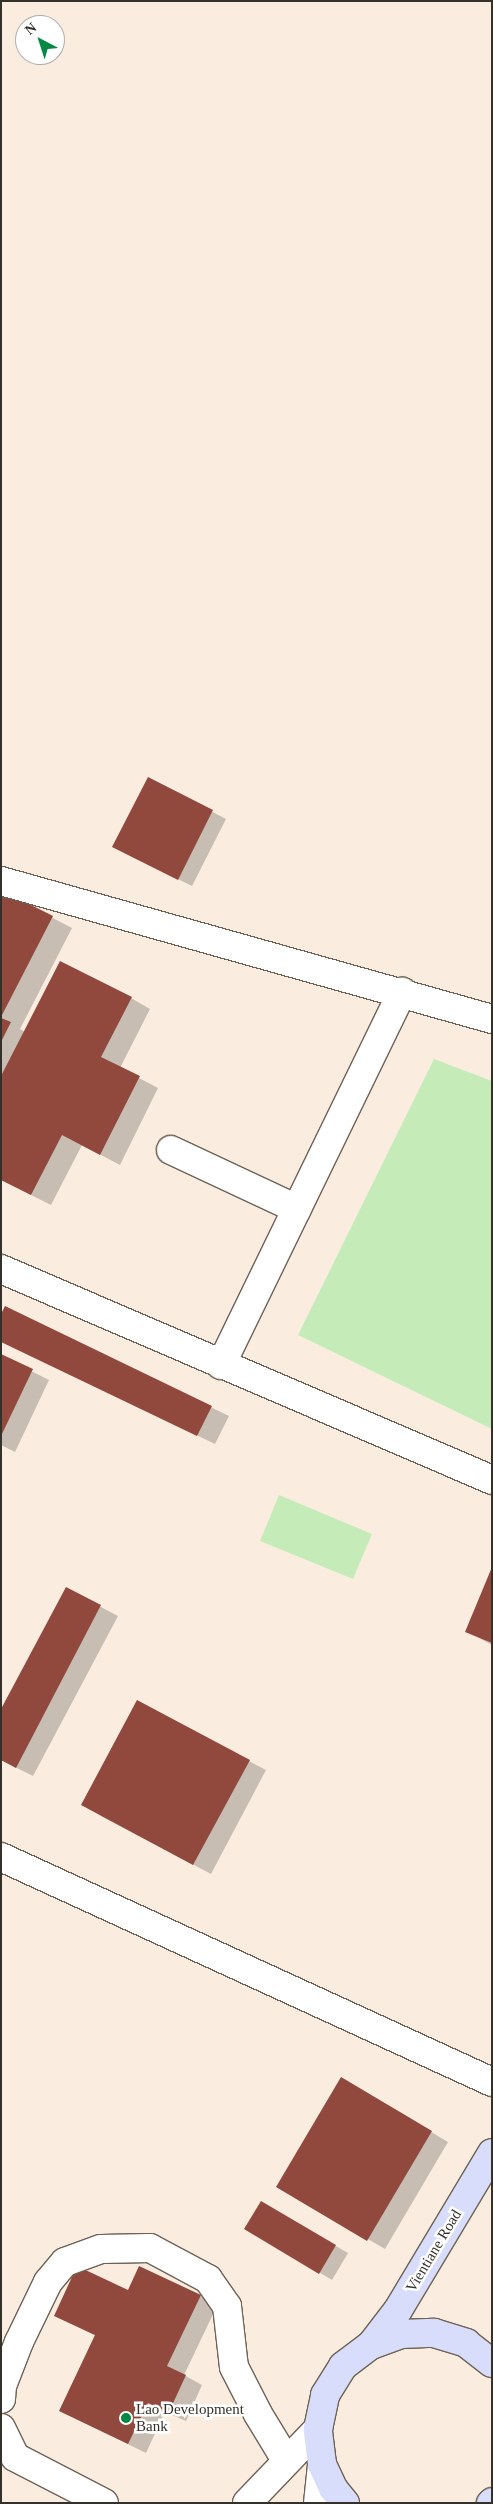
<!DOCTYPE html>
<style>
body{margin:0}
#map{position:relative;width:493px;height:2504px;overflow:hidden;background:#faede0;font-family:"Times New Roman",serif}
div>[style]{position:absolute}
.green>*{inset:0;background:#c5ecb8}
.shadow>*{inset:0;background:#0003}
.building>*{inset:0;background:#91483d}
.roads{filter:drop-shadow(1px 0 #6e6257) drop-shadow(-1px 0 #6e6257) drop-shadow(0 1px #6e6257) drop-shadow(0 -1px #6e6257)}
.minor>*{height:28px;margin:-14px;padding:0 14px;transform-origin:14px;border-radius:14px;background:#fff}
.major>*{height:28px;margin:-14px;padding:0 14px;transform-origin:14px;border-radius:14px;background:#d7ddfb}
.dots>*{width:14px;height:14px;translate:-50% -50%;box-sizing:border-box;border:2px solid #fff;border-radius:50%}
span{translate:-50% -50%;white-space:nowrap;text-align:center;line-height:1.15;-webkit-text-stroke:5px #fff;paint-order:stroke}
.street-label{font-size:15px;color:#34302a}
.poi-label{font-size:15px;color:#34302a}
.left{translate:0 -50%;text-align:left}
.frame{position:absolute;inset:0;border:2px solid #34302a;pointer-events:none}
.north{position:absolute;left:15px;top:15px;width:50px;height:50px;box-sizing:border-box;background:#fff;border:1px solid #aeacaa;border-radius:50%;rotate:320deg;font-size:14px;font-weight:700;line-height:20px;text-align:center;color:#34302a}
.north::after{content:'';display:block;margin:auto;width:18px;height:22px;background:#048843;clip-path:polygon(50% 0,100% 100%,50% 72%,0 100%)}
</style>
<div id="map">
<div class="green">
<div style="clip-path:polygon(434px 1059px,492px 1081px,492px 1429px,298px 1335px)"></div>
<div style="clip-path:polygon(279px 1495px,372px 1534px,353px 1579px,260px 1541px)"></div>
</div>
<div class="shadow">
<div style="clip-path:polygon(149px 779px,226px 819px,192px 886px,127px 854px)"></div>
<div style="clip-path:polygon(1px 891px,72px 928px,20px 1029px,25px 1032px,131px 998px,150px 1009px,120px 1068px,158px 1088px,120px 1165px,82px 1145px,51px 1205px,1px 1180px)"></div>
<div style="clip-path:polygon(6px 1308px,229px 1416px,215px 1444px,1px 1341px)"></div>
<div style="clip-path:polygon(1px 1356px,49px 1380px,15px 1452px,1px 1445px)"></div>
<div style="clip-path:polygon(492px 1571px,492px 1645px,466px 1631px)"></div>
<div style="clip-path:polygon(67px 1589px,118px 1616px,33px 1776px,1px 1760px)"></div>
<div style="clip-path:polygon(249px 1761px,266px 1770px,211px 1874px,99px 1815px)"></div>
<div style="clip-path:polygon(342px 2079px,448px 2142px,385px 2249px,278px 2187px)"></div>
<div style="clip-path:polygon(261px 2203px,348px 2253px,332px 2280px,246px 2229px)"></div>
<div style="clip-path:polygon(128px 2292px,200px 2296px,217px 2306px,184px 2375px,202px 2385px,186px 2421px,165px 2412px,146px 2453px,60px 2411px,96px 2336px,55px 2316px)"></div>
</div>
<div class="building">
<div style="clip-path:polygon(148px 777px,213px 810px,178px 880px,112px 847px)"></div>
<div style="clip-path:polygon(1px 890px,53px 916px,1px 1017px)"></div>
<div style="clip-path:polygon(60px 961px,132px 997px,101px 1057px,140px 1076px,100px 1155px,62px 1135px,31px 1195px,1px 1180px,1px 1076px)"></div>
<div style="clip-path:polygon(1px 1018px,11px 1022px,1px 1042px)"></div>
<div style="clip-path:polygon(5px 1306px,212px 1406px,197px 1436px,1px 1342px,1px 1314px)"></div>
<div style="clip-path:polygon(1px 1354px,33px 1369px,1px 1436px)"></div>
<div style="clip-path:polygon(492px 1567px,492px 1643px,465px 1632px)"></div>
<div style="clip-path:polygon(66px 1587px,101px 1605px,16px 1768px,1px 1760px,1px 1709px)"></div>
<div style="clip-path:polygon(137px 1700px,250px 1760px,193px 1865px,81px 1805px)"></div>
<div style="clip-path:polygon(341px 2077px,432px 2131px,367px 2241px,276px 2187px)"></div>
<div style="clip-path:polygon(261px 2201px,336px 2245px,319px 2274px,244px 2229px)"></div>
<div style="clip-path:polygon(77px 2266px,128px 2290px,139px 2266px,201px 2295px,167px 2366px,186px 2375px,169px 2412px,148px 2403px,128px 2444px,59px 2411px,95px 2335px,54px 2316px)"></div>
</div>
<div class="roads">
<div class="minor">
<div style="left:1px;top:881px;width:510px;rotate:15.7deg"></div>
<div style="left:171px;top:1150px;width:139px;rotate:25.1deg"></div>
<div style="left:1px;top:1269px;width:534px;rotate:23.25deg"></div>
<div style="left:221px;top:1365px;width:415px;rotate:-64.1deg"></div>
<div style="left:1px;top:1857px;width:540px;rotate:24.62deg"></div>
<div style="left:1px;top:2399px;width:13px;rotate:-86deg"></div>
<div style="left:2px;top:2386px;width:47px;rotate:-68.9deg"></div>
<div style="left:19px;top:2342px;width:67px;rotate:-64.2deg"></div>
<div style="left:48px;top:2282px;width:26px;rotate:-50deg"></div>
<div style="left:65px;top:2262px;width:38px;rotate:-20deg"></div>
<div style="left:101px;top:2249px;width:49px;rotate:-1.2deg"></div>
<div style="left:150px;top:2248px;width:66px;rotate:28.1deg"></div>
<div style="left:208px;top:2279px;width:33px;rotate:55deg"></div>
<div style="left:227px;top:2306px;width:61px;rotate:83.5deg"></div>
<div style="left:234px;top:2367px;width:53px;rotate:62.9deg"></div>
<div style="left:258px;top:2414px;width:54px;rotate:58.7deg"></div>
<div style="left:1px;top:2428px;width:32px;rotate:64deg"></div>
<div style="left:15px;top:2457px;width:100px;rotate:27.3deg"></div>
<div style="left:247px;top:2503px;width:103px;rotate:-46.2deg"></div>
<div style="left:318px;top:2503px;width:39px;rotate:-84deg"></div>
</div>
<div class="major">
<div style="left:371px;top:2345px;width:44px;rotate:-52.4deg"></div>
<div style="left:398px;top:2310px;width:183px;rotate:-59.1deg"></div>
<div style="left:345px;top:2503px;width:19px;rotate:-129deg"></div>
<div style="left:333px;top:2488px;width:26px;rotate:-115deg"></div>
<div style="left:322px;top:2464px;width:35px;rotate:-97deg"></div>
<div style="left:318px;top:2429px;width:35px;rotate:-78deg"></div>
<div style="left:325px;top:2395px;width:34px;rotate:-58deg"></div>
<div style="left:343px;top:2366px;width:35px;rotate:-37deg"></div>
<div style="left:371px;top:2345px;width:32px;rotate:-20deg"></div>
<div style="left:401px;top:2334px;width:33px;rotate:-2deg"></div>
<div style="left:434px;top:2333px;width:34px;rotate:17deg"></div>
<div style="left:466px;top:2343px;width:33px;rotate:38deg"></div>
<div style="left:491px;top:2503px;width:1px;rotate:-45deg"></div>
</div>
</div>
<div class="dots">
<div style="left:126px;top:2418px;background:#048843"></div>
</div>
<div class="street-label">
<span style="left:434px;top:2251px;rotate:-59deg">Vientiane Road</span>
</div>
<div class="poi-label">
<span class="left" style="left:136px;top:2418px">Lao Development<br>Bank</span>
</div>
<div class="frame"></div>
<div class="north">N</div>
</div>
